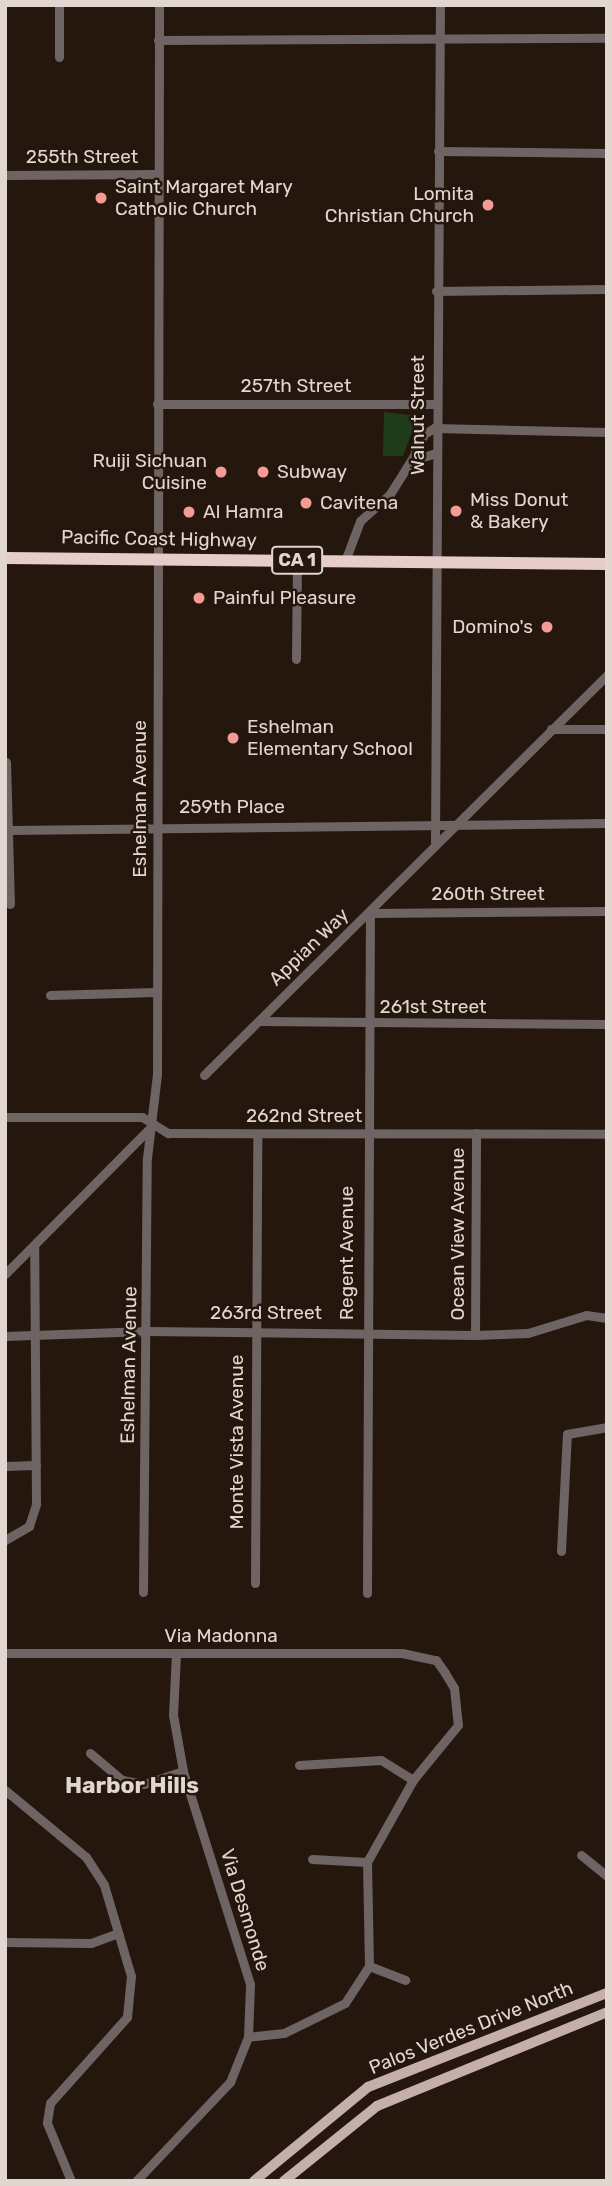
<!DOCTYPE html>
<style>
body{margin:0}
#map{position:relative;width:612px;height:2186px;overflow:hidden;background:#25170d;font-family:Rubik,sans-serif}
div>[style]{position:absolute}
.green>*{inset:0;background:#213c1a}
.minor>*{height:9px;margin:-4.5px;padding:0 4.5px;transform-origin:4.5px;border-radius:4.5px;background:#6e6463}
.major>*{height:10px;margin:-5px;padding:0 5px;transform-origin:5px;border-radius:5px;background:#c4afad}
.highway>*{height:12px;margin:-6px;padding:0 6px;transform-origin:6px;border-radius:6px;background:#e6cdca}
.dots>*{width:19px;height:19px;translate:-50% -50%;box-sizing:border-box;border:4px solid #25170d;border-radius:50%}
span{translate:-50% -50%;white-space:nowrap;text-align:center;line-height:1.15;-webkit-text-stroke:5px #25170d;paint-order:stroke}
.shield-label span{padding:2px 5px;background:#25170d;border:2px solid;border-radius:5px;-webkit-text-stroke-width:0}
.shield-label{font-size:18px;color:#e1d7d0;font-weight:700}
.street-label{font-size:19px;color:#e1d7d0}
.poi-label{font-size:19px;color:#e1d7d0}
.left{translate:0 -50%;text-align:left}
.right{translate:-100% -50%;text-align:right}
.quarter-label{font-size:23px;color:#e1d7d0;font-weight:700}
.frame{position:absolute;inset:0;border:7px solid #e1d7d0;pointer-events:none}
</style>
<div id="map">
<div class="green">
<div style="clip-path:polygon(384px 412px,418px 416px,403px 456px,383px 456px)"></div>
</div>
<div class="minor">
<div style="left:59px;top:5px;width:52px;rotate:90deg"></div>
<div style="left:158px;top:40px;width:449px;rotate:-0.3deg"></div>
<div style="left:438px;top:151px;width:169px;rotate:0.7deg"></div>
<div style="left:5px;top:175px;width:153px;rotate:-0.4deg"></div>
<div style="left:436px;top:291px;width:171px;rotate:-0.7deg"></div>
<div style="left:157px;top:404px;width:278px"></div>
<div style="left:434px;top:428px;width:173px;rotate:1.3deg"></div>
<div style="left:411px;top:461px;width:30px;rotate:-64deg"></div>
<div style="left:424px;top:434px;width:12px;rotate:-31deg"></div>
<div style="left:345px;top:561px;width:43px;rotate:-69.4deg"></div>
<div style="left:360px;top:521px;width:40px;rotate:-42deg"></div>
<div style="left:390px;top:494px;width:39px;rotate:-58deg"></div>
<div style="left:411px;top:461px;width:25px;rotate:-18deg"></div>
<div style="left:296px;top:659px;width:99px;rotate:-89.4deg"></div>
<div style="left:551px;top:729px;width:56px"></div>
<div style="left:6px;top:762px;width:142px;rotate:88.4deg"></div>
<div style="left:10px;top:830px;width:597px;rotate:-0.67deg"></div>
<div style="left:435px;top:842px;width:837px;rotate:-89.66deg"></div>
<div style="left:50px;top:995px;width:105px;rotate:-1.6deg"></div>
<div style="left:259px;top:1021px;width:348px;rotate:0.5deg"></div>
<div style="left:204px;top:1075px;width:568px;rotate:-44.79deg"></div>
<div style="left:5px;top:1117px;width:137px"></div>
<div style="left:142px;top:1117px;width:31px;rotate:32deg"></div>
<div style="left:168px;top:1133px;width:439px;rotate:0.1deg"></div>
<div style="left:5px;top:1274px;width:210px;rotate:-45.2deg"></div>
<div style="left:475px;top:1335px;width:202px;rotate:-89.7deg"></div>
<div style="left:5px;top:1336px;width:142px;rotate:-2deg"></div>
<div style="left:147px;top:1331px;width:328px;rotate:0.7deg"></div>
<div style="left:475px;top:1335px;width:53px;rotate:-2.2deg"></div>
<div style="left:528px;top:1333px;width:61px;rotate:-17.2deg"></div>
<div style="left:586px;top:1315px;width:21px;rotate:8deg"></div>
<div style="left:5px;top:1466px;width:31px;rotate:-2deg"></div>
<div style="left:5px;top:1540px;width:28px;rotate:-30deg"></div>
<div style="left:29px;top:1526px;width:23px;rotate:-72deg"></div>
<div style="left:36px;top:1504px;width:258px;rotate:-90.4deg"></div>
<div style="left:561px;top:1551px;width:117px;rotate:-87.1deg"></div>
<div style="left:567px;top:1434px;width:41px;rotate:-9.9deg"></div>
<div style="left:255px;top:1583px;width:449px;rotate:-89.7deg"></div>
<div style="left:143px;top:1592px;width:434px;rotate:-89.5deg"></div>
<div style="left:147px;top:1158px;width:85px;rotate:-83.2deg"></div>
<div style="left:157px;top:1074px;width:1069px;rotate:-89.89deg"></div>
<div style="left:367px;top:1593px;width:680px;rotate:-89.75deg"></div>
<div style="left:370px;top:913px;width:237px;rotate:-0.5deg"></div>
<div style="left:5px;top:1653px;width:397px"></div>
<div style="left:402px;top:1653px;width:35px;rotate:12deg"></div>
<div style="left:436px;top:1660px;width:16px;rotate:55deg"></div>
<div style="left:445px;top:1673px;width:17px;rotate:59deg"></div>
<div style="left:454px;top:1688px;width:37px;rotate:84deg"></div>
<div style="left:458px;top:1725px;width:71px;rotate:129.3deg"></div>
<div style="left:413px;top:1780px;width:94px;rotate:119.3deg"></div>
<div style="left:367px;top:1862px;width:104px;rotate:88.9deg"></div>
<div style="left:369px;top:1966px;width:44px;rotate:123deg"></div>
<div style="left:345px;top:2003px;width:68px;rotate:153.8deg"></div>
<div style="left:284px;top:2033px;width:36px;rotate:174deg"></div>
<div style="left:90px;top:1753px;width:42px;rotate:40.2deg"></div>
<div style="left:122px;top:1780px;width:22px;rotate:10deg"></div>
<div style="left:144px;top:1784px;width:41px;rotate:-18.4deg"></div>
<div style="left:299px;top:1765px;width:82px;rotate:-3.5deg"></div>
<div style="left:381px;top:1760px;width:38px;rotate:32deg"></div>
<div style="left:5px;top:1790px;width:105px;rotate:39.6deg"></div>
<div style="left:86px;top:1857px;width:33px;rotate:57deg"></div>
<div style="left:104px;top:1885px;width:95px;rotate:73.5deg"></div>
<div style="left:131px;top:1976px;width:41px;rotate:95.6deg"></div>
<div style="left:127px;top:2017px;width:115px;rotate:131.8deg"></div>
<div style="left:50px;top:2103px;width:20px;rotate:99deg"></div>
<div style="left:47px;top:2123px;width:63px;rotate:67.5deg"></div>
<div style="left:581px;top:1855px;width:33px;rotate:39deg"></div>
<div style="left:312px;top:1859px;width:55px;rotate:3.1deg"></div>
<div style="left:5px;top:1942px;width:86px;rotate:0.7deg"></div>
<div style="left:91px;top:1943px;width:29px;rotate:-20deg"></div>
<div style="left:369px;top:1966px;width:39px;rotate:21deg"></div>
<div style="left:136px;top:2181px;width:137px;rotate:-46.5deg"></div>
<div style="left:230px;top:2082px;width:48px;rotate:-68.2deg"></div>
<div style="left:248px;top:2037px;width:53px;rotate:-87.8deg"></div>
<div style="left:250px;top:1984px;width:223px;rotate:-107.5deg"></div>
<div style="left:183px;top:1771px;width:57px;rotate:-100.1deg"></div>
<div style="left:173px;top:1715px;width:61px;rotate:-87.2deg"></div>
</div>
<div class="major">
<div style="left:254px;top:2181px;width:148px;rotate:-39.5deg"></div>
<div style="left:368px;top:2087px;width:257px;rotate:-21.5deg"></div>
<div style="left:284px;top:2181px;width:119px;rotate:-38.9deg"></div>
<div style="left:377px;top:2106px;width:248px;rotate:-22.2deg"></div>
</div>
<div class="highway">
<div style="left:5px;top:558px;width:602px;rotate:0.57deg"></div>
</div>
<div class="dots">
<div style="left:101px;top:198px;background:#f59b96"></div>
<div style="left:488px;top:205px;background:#f59b96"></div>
<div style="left:221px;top:472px;background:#f59b96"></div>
<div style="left:263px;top:472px;background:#f59b96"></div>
<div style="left:306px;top:503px;background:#f59b96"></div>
<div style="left:456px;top:511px;background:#f59b96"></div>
<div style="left:189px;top:512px;background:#f59b96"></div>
<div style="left:199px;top:598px;background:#f59b96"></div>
<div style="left:547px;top:627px;background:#f59b96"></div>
<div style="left:233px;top:738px;background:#f59b96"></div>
</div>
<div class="shield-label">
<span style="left:297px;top:560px">CA 1</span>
</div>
<div class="street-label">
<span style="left:82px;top:157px">255th Street</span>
<span style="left:296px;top:386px">257th Street</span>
<span style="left:418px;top:415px;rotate:-90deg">Walnut Street</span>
<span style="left:159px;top:539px;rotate:1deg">Pacific Coast Highway</span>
<span style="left:140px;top:799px;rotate:-90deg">Eshelman Avenue</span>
<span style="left:232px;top:807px">259th Place</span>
<span style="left:488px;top:894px">260th Street</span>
<span style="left:309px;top:947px;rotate:-44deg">Appian Way</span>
<span style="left:433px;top:1007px">261st Street</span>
<span style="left:304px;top:1116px">262nd Street</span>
<span style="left:458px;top:1234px;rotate:-90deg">Ocean View Avenue</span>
<span style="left:347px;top:1253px;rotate:-90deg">Regent Avenue</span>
<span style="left:266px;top:1313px">263rd Street</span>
<span style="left:129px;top:1365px;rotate:-89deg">Eshelman Avenue</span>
<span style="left:237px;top:1442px;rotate:-90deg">Monte Vista Avenue</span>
<span style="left:221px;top:1636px">Via Madonna</span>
<span style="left:245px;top:1910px;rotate:73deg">Via Desmonde</span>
<span style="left:471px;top:2028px;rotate:-22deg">Palos Verdes Drive North</span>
</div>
<div class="poi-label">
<span class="left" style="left:115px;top:198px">Saint Margaret Mary<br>Catholic Church</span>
<span class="right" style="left:474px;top:205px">Lomita<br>Christian Church</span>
<span class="right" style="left:207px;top:472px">Ruiji Sichuan<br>Cuisine</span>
<span class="left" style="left:277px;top:472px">Subway</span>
<span class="left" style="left:470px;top:511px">Miss Donut<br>&amp; Bakery</span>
<span class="left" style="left:320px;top:503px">Cavitena</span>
<span class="left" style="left:203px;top:512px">Al Hamra</span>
<span class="left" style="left:213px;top:598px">Painful Pleasure</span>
<span class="right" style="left:533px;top:627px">Domino's</span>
<span class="left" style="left:247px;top:738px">Eshelman<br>Elementary School</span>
</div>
<div class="quarter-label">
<span style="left:132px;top:1785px">Harbor Hills</span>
</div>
<div class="frame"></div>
</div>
